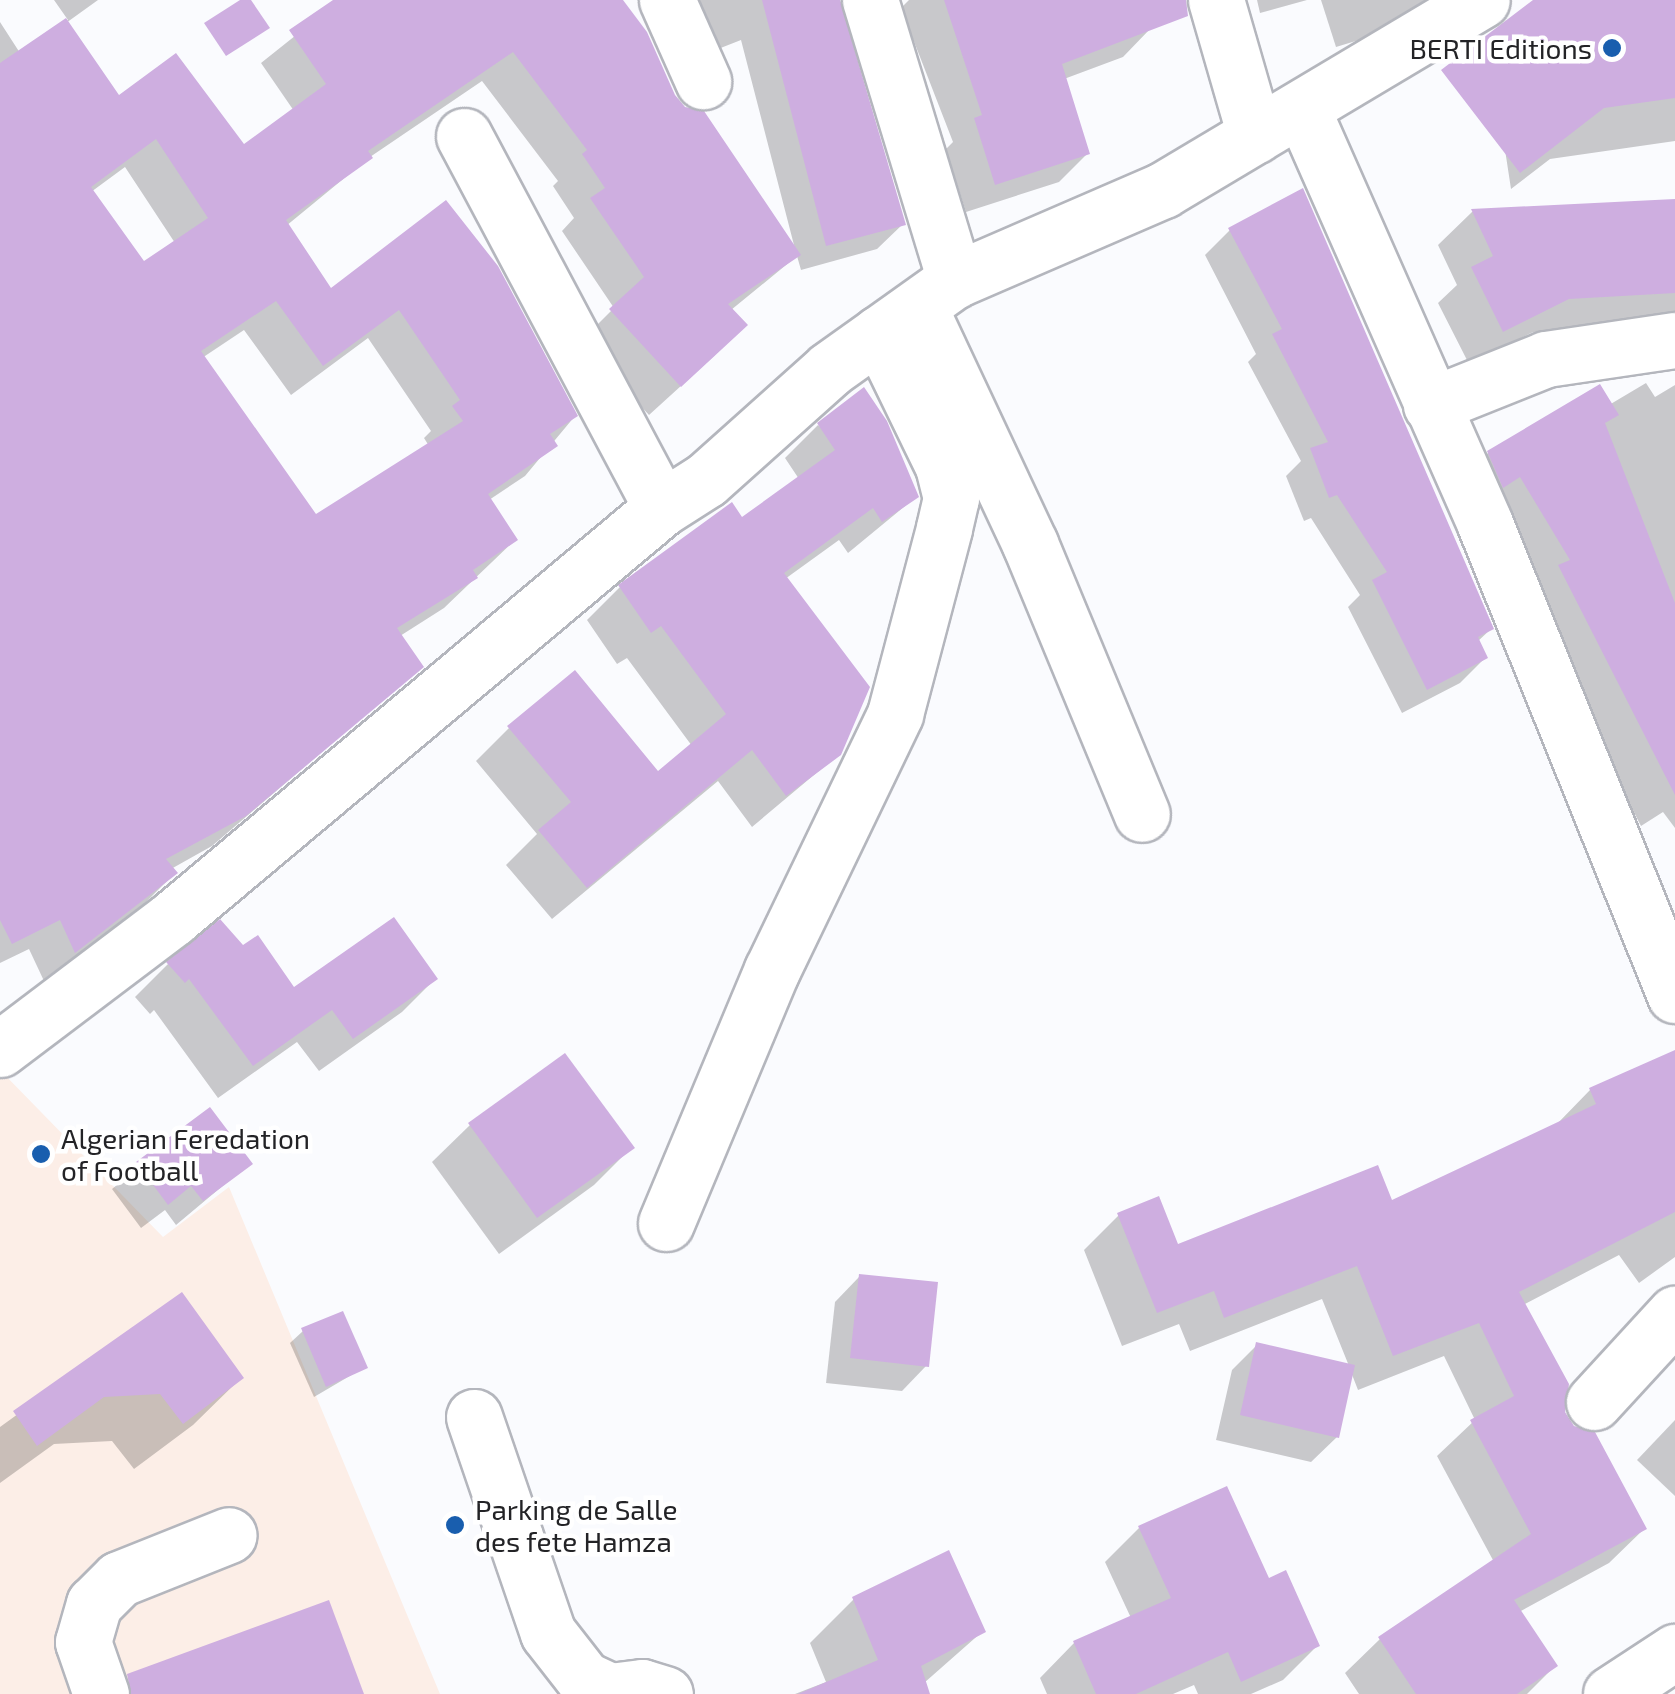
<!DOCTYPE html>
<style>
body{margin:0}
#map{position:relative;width:1675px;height:1694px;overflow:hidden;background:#fafbfe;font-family:"Exo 2",sans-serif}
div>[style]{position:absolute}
.commercial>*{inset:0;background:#fceee7}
.shadow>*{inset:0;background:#0003}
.building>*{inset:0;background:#ceaee0}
.roads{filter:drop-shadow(2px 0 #b4b6bd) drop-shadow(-2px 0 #b4b6bd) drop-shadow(0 2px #b4b6bd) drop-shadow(0 -2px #b4b6bd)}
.minor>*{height:55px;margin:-27.5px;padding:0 27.5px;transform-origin:27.5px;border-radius:27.5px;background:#fff}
.major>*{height:55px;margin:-27.5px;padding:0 27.5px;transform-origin:27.5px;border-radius:27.5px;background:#fff}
.dots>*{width:28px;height:28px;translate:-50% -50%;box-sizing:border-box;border:5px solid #fff;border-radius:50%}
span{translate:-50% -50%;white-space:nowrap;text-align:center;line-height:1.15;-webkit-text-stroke:9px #fff;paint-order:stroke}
.poi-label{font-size:28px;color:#232326}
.right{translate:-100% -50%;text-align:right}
.left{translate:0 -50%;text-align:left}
</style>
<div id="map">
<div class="commercial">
<div style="clip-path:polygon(0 1070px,163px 1237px,229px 1187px,440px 1694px,0 1694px)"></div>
</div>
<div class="shadow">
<div style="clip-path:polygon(evenodd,54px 0,98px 0,66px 23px,118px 99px,243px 148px,294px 111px,261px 63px,340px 0,620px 0,673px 96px,795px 249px,741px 40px,713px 51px,694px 0,840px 0,903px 224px,877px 249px,801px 270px,797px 256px,731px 310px,715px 355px,649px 415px,581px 341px,614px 308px,562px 231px,574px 218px,553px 186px,558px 181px,482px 81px,370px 157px,286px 226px,330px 292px,445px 204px,575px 416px,525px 476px,489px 500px,515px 540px,444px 608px,400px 636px,421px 667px,212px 846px,171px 869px,175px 873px,145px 903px,44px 981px,29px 949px,0 963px,0 22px,20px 53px,68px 20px,54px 0,125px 167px,175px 243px,143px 264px,91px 192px,125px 167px,54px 0,244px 330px,291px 395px,368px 338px,431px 431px,424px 438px,429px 446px,316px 517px,202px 358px,244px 330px)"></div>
<div style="clip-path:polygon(909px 0,1178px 0,1123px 57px,1064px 79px,1088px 153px,1059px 182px,966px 212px,946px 149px,953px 142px,901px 8px)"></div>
<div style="clip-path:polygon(1257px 0,1307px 0,1260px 13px)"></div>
<div style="clip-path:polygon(1321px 0,1432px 0,1382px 33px,1336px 47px)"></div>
<div style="clip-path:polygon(1583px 0,1675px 0,1675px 141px,1550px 159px,1511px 189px,1491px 58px)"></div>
<div style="clip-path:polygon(1675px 201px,1675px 324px,1533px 332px,1469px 364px,1438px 303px,1457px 285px,1438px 245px,1472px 212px)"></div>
<div style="clip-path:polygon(1230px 230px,1491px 629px,1477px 642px,1485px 658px,1460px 683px,1402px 713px,1348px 607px,1360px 595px,1311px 518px,1304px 521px,1286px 476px,1301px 461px,1248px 362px,1256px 354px,1205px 255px)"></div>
<div style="clip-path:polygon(1646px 383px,1655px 397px,1675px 385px,1675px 828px,1663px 812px,1641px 826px,1526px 602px,1454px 487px,1488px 453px,1609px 405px)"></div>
<div style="clip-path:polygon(818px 425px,916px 497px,848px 553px,839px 540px,785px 579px,839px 754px,752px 827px,718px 781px,552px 919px,506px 865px,537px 834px,476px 761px,509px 728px,658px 775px,692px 746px,627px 658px,617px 664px,587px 620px,620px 587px,742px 521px,799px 479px,785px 458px)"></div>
<div style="clip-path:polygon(168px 964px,294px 991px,435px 979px,402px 1012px,319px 1071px,297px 1042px,218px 1098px,154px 1010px,150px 1014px,135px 997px)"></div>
<div style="clip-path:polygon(1675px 1056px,1675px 1257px,1639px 1283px,1619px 1255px,1523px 1305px,1562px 1413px,1644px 1529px,1609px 1563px,1519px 1612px,1555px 1666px,1527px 1694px,1359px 1694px,1345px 1673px,1380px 1639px,1494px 1562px,1437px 1456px,1475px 1420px,1444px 1356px,1358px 1390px,1351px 1372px,1337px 1437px,1311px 1462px,1216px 1440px,1232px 1370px,1257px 1345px,1349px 1366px,1322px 1299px,1190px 1351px,1179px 1324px,1122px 1346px,1084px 1250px,1119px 1215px,1176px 1247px,1391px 1204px,1556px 1125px,1590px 1090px)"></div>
<div style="clip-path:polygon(209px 1110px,250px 1163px,176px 1225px,165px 1210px,141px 1228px,112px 1189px)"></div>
<div style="clip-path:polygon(470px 1125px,631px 1148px,594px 1185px,499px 1254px,432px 1162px)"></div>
<div style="clip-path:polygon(860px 1276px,927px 1365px,902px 1391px,826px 1383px,835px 1302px)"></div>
<div style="clip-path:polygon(181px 1296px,241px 1378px,193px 1425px,134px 1469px,112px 1441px,54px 1444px,0 1483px,0 1427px)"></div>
<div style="clip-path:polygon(303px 1331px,365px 1367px,314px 1397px,290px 1343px)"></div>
<div style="clip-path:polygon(1675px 1420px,1675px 1496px,1637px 1460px)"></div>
<div style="clip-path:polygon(1139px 1528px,1268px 1582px,1317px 1646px,1283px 1680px,1251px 1694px,1198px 1694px,1194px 1685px,1173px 1694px,1047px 1694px,1040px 1678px,1074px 1643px,1131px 1618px,1105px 1562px)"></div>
<div style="clip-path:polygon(854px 1599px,983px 1631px,924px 1683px,927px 1694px,795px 1694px,826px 1682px,810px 1643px)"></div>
</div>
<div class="building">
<div style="clip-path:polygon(240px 0,251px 0,270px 28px,226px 56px,204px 23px)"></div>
<div style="clip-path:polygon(evenodd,333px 0,623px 0,647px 32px,675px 95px,685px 107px,704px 111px,801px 255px,728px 304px,748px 325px,681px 387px,609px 309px,644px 277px,590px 198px,605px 188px,582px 154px,587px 150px,513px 52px,368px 151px,373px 158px,286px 220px,331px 288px,446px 200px,498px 266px,578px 416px,550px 434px,558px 446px,488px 494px,518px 540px,473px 570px,478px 578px,397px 628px,424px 667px,246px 816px,166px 859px,178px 873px,75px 953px,60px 920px,12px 944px,0 920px,0 63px,66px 18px,119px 95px,176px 53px,244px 144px,326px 84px,289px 30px,333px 0,156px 139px,208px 218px,144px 261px,91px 187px,156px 139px,333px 0,276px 301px,323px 366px,399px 310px,460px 400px,452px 406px,463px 421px,316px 514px,201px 351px,276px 301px)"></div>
<div style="clip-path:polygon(762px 0,840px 0,906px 225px,826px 246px)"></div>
<div style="clip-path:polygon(944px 0,1186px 0,1188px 16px,1062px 64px,1090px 154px,995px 185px,974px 118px,982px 115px)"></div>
<div style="clip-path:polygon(1533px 0,1675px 0,1675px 98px,1604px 108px,1520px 173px,1441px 70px)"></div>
<div style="clip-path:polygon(1303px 188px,1494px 629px,1478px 637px,1488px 658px,1427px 690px,1372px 580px,1387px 572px,1337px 495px,1329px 498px,1310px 448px,1328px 442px,1272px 334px,1282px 329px,1228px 228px)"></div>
<div style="clip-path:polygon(1675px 199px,1675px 293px,1569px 299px,1503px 332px,1471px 267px,1493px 256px,1471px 209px)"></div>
<div style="clip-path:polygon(1600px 384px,1619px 415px,1605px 423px,1675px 603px,1675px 795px,1558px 565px,1570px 560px,1520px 477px,1503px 488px,1487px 451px)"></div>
<div style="clip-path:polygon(864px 387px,887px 421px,919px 497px,882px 522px,873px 508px,784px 573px,870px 687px,841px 755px,786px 796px,752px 750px,587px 888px,538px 830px,571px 802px,507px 726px,575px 670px,658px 771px,726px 714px,661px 626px,651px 633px,618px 585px,732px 502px,742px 517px,835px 450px,817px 423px)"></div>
<div style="clip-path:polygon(394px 917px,438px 979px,353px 1039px,332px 1010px,253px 1066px,189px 979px,185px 983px,166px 962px,220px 919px,243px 945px,258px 935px,294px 987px)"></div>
<div style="clip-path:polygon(1675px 1050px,1675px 1212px,1519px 1292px,1569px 1384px,1565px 1412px,1574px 1426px,1595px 1432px,1647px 1529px,1514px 1600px,1558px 1666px,1517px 1694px,1416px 1694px,1378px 1637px,1531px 1534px,1470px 1420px,1514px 1396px,1479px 1323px,1393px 1356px,1357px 1266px,1224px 1318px,1214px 1291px,1157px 1313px,1117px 1213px,1159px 1196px,1178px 1244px,1378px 1165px,1392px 1200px,1596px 1104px,1589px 1088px)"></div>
<div style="clip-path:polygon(565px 1053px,635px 1148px,537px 1218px,468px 1123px)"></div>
<div style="clip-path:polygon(210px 1107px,253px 1164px,203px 1201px,191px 1186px,168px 1205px,136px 1162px)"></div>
<div style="clip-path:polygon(859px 1274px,938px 1282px,929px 1367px,850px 1358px)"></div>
<div style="clip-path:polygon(182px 1292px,244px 1378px,183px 1424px,160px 1394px,104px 1397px,37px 1446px,13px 1411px)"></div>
<div style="clip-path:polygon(343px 1311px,368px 1368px,326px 1387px,301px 1328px)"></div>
<div style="clip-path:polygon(1256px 1342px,1355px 1365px,1339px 1438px,1240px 1415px)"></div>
<div style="clip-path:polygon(1227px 1486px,1269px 1578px,1286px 1570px,1320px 1646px,1241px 1682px,1228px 1652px,1136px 1694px,1096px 1694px,1073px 1641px,1171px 1598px,1138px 1526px)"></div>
<div style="clip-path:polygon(949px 1550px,986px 1632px,921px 1666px,930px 1694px,798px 1694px,878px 1660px,852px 1597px)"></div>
<div style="clip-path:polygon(329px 1600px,364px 1694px,131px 1694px,127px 1674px)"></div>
</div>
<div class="roads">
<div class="minor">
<div style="left:667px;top:0;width:89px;rotate:66deg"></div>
<div style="left:870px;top:0;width:293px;rotate:73.1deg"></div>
<div style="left:1216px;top:0;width:141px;rotate:73.9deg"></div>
<div style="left:1303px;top:111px;width:451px;rotate:66.2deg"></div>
<div style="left:1485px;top:524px;width:508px;rotate:68.03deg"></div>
<div style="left:464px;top:136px;width:421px;rotate:62deg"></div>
<div style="left:919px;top:307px;width:262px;rotate:64.9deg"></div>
<div style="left:1030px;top:544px;width:292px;rotate:67.5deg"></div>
<div style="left:1431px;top:405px;width:124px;rotate:-21.8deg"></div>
<div style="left:1546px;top:359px;width:130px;rotate:-8.4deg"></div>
<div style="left:0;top:1049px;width:217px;rotate:-37.1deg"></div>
<div style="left:173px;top:918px;width:638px;rotate:-39.98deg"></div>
<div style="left:662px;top:508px;width:52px;rotate:-32.5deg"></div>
<div style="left:706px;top:480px;width:166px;rotate:-41.8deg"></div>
<div style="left:830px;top:369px;width:153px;rotate:-35.5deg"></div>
<div style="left:955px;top:280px;width:227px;rotate:-23.4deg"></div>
<div style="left:1163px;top:190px;width:371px;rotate:-30.8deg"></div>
<div style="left:666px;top:1223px;width:274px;rotate:-67.3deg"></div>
<div style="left:772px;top:970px;width:284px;rotate:-64.3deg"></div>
<div style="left:895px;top:714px;width:192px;rotate:-75.2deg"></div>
<div style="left:944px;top:528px;width:31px;rotate:-77deg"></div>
<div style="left:951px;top:498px;width:33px;rotate:-104deg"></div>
<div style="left:943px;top:466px;width:147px;rotate:-115.9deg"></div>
<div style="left:1594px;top:1402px;width:120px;rotate:-47.4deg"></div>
<div style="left:474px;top:1417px;width:228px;rotate:71.1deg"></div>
<div style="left:548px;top:1633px;width:58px;rotate:52deg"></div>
<div style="left:584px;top:1679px;width:29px;rotate:25deg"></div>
<div style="left:610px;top:1691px;width:32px;rotate:-7deg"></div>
<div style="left:642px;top:1687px;width:24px;rotate:17deg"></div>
<div style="left:101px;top:1694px;width:55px;rotate:-109.1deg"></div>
<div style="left:83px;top:1642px;width:40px;rotate:-74deg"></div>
<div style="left:94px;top:1604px;width:35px;rotate:-45deg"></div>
<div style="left:119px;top:1579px;width:118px;rotate:-21.8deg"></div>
</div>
<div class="major">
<div style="left:1611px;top:1694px;width:77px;rotate:-33.3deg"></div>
</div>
</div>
<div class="dots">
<div style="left:1612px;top:48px;background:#195eae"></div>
<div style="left:41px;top:1154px;background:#195eae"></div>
<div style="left:455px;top:1525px;background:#195eae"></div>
</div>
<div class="poi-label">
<span class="right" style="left:1592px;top:48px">BERTI Editions</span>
<span class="left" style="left:61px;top:1154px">Algerian Feredation<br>of Football</span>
<span class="left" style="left:475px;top:1525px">Parking de Salle<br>des fete Hamza</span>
</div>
</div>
